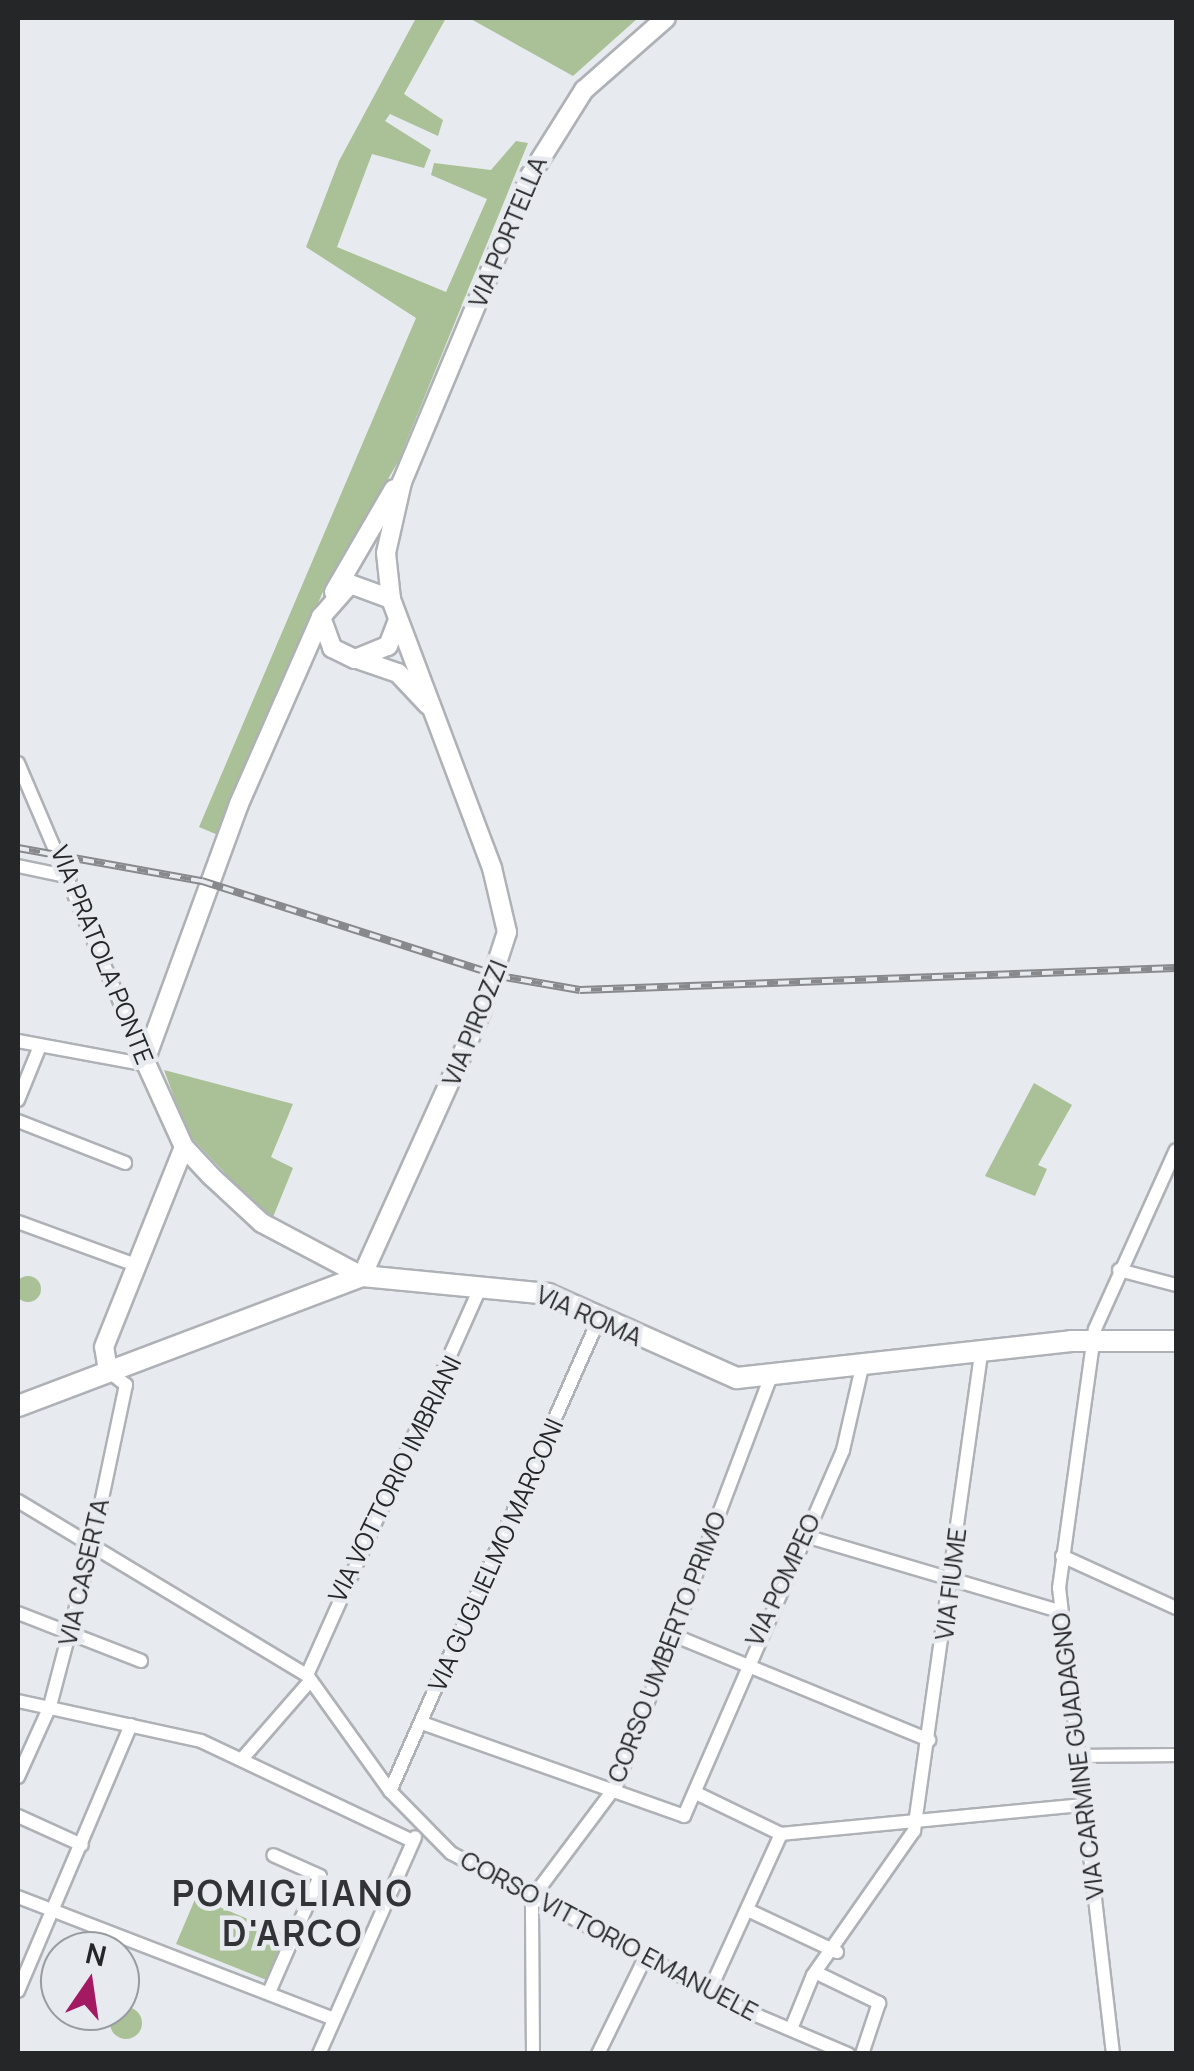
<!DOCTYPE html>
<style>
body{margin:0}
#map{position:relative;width:1194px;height:2071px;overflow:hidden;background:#e7eaef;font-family:Manrope,sans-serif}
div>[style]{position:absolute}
.green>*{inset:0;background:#aac197}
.round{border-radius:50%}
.roads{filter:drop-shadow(2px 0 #aeb1b6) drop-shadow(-2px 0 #aeb1b6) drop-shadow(0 2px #aeb1b6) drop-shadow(0 -2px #aeb1b6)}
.minor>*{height:12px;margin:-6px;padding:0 6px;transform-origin:6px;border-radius:6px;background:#fff}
.secondary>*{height:18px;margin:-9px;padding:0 9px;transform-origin:9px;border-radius:9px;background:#fff}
.primary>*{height:20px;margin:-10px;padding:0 10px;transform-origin:10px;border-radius:10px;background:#fff}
.rail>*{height:8px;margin-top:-4px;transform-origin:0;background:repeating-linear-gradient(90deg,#e7eaef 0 11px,#87898c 0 22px);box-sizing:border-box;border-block:2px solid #87898c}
span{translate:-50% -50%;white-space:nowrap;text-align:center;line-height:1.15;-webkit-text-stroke:9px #e7eaef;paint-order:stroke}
.street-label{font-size:25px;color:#252628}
.district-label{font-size:35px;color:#313337;font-weight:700;letter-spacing:2.5px}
.frame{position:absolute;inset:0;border:20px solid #252628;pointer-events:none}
.north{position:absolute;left:40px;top:1931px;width:100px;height:100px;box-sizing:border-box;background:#e7eaef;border:2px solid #999c9f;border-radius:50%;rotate:13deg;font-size:28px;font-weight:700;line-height:40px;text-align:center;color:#252628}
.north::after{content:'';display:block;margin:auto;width:35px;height:45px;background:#a31a63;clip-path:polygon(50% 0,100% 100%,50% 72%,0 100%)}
</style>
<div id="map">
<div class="green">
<div style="clip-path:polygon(416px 18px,446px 18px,404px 94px,443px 120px,438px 136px,390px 114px,385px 121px,431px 150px,424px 168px,372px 154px,337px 247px,446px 292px,487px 199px,431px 175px,434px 163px,491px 170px,516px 141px,528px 143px,398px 462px,325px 587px,218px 835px,199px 827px,416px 318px,306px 247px,339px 161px)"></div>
<div style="clip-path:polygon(469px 18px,638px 18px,573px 76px)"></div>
<div style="clip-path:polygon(164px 1070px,293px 1104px,271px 1157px,293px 1168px,271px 1222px,187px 1133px)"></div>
<div style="clip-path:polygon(1034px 1083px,1072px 1105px,1038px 1165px,1047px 1169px,1035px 1196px,985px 1176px)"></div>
<div class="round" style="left:15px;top:1276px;width:26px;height:26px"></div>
<div style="clip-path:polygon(196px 1897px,288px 1936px,269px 1981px,176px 1944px)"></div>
<div class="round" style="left:110px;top:2007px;width:32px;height:32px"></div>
</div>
<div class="roads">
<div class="minor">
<div style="left:18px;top:763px;width:324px;rotate:66.9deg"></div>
<div style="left:18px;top:866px;width:53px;rotate:11.9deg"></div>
<div style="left:18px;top:1041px;width:131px;rotate:10.5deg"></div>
<div style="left:18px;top:1100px;width:58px;rotate:-67.8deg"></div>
<div style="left:18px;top:1121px;width:115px;rotate:21.4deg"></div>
<div style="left:18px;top:1222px;width:128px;rotate:20.1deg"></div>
<div style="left:1119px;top:1270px;width:59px;rotate:14.7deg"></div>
<div style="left:18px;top:1501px;width:337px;rotate:31.1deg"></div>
<div style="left:307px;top:1675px;width:143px;rotate:54.4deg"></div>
<div style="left:390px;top:1791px;width:87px;rotate:45.5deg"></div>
<div style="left:451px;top:1853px;width:338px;rotate:28.1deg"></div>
<div style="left:749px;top:2012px;width:108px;rotate:23deg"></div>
<div style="left:802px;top:1535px;width:268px;rotate:16.5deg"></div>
<div style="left:1062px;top:1556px;width:125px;rotate:24.5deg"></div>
<div style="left:18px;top:1613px;width:132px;rotate:21.3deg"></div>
<div style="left:673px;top:1635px;width:277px;rotate:22.3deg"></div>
<div style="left:307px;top:1675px;width:428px;rotate:-65.9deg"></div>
<div style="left:18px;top:1701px;width:187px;rotate:12.3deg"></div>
<div style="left:201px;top:1741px;width:234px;rotate:25.3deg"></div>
<div style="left:422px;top:1723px;width:278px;rotate:19.5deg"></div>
<div style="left:684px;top:1816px;width:399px;rotate:-66.5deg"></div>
<div style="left:843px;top:1450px;width:85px;rotate:-77.1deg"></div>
<div style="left:1078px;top:1756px;width:98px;rotate:-0.6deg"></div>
<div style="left:242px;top:1759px;width:103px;rotate:-48.9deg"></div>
<div style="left:18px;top:1777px;width:78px;rotate:-65.7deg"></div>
<div style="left:50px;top:1706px;width:165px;rotate:-75.3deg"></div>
<div style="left:92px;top:1546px;width:165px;rotate:-78.1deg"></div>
<div style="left:126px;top:1385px;width:23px;rotate:-142deg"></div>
<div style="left:390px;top:1791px;width:516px;rotate:-66.12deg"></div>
<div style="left:696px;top:1793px;width:94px;rotate:25.8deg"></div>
<div style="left:18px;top:1816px;width:70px;rotate:24.4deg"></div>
<div style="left:18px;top:1897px;width:339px;rotate:21.1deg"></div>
<div style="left:752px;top:1912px;width:94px;rotate:25.2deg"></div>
<div style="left:819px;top:1974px;width:67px;rotate:25.8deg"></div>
<div style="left:879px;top:2003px;width:54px;rotate:108.4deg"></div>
<div style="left:270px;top:1990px;width:124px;rotate:-66.3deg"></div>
<div style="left:320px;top:1876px;width:51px;rotate:-155.9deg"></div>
<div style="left:18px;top:1991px;width:289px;rotate:-67deg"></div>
<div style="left:709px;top:1992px;width:174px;rotate:-65.5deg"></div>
<div style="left:781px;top:1834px;width:303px;rotate:-5.5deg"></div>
<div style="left:791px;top:2029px;width:58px;rotate:-67.8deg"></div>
<div style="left:813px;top:1975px;width:176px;rotate:-55deg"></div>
<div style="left:914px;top:1831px;width:486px;rotate:-82deg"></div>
<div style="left:319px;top:2054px;width:237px;rotate:-66.1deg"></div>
<div style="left:533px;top:2054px;width:156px;rotate:-90.4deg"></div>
<div style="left:532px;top:1898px;width:140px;rotate:-53.1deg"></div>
<div style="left:616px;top:1786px;width:436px;rotate:-69.3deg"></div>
<div style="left:598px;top:2054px;width:107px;rotate:-63.9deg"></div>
<div style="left:1113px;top:2054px;width:469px;rotate:-96.6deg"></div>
<div style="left:1059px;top:1588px;width:261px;rotate:-82.1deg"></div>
<div style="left:1095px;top:1329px;width:196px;rotate:-65.7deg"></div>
</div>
<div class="secondary">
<div style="left:334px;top:592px;width:119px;rotate:-59.8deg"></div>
<div style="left:391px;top:599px;width:46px;rotate:-96.2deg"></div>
<div style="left:386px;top:553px;width:73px;rotate:-77.3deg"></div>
<div style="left:402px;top:482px;width:332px;rotate:-67.3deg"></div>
<div style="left:530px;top:176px;width:102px;rotate:-57.9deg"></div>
<div style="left:584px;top:90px;width:109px;rotate:-41.3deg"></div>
<div style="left:321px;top:617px;width:204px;rotate:113.7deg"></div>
<div style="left:239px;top:804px;width:274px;rotate:110.1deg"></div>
<div style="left:145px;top:1061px;width:94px;rotate:65.6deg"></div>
<div style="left:184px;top:1147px;width:40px;rotate:47deg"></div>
<div style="left:211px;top:1176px;width:69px;rotate:42.7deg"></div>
<div style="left:262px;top:1223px;width:113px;rotate:27.9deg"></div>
<div style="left:362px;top:1276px;width:290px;rotate:-65.7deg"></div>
<div style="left:481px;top:1012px;width:84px;rotate:-72deg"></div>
<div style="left:507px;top:932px;width:66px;rotate:-103.2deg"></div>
<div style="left:492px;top:868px;width:287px;rotate:-110.6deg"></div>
<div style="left:391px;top:599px;width:44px;rotate:-159.9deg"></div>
<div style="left:350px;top:584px;width:44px;rotate:131.3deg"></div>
<div style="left:321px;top:617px;width:33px;rotate:70deg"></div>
<div style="left:332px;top:648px;width:25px;rotate:26deg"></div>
<div style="left:355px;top:659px;width:35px;rotate:-22deg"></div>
<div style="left:388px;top:646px;width:25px;rotate:-69deg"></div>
<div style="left:360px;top:660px;width:40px;rotate:18.9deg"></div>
<div style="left:398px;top:673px;width:44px;rotate:46.8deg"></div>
<div style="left:108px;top:1371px;width:24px;rotate:-99deg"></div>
<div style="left:104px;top:1347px;width:215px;rotate:-68.2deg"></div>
</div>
<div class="primary">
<div style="left:18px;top:1406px;width:368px;rotate:-20.7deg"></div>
<div style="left:362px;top:1276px;width:187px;rotate:5.5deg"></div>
<div style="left:548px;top:1294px;width:207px;rotate:24deg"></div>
<div style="left:737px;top:1378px;width:336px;rotate:-6.3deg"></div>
<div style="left:1071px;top:1341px;width:105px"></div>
</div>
</div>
<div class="rail">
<div style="left:18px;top:848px;width:187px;rotate:10.2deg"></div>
<div style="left:202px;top:881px;width:312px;rotate:17.7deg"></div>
<div style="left:499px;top:976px;width:82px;rotate:9.8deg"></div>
<div style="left:580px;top:990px;width:596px;rotate:-2.11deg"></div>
</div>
<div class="street-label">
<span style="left:508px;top:232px;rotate:-67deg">VIA PORTELLA</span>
<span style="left:102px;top:955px;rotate:68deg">VIA PRATOLA PONTE</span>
<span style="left:475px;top:1023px;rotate:-68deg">VIA PIROZZI</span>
<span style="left:589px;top:1316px;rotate:24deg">VIA ROMA</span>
<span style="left:395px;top:1479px;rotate:-64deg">VIA VOTTORIO IMBRIANI</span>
<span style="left:496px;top:1555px;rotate:-66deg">VIA GUGLIELMO MARCONI</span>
<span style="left:84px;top:1572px;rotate:-77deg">VIA CASERTA</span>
<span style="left:783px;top:1580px;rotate:-65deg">VIA POMPEO</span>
<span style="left:951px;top:1584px;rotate:-83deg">VIA FIUME</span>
<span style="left:667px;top:1647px;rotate:-69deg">CORSO UMBERTO PRIMO</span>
<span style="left:1078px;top:1756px;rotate:-97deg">VIA CARMINE GUADAGNO</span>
<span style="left:609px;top:1936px;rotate:28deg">CORSO VITTORIO EMANUELE</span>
</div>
<div class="district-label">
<span style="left:293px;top:1913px">POMIGLIANO<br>D'ARCO</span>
</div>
<div class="frame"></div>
<div class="north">N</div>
</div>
